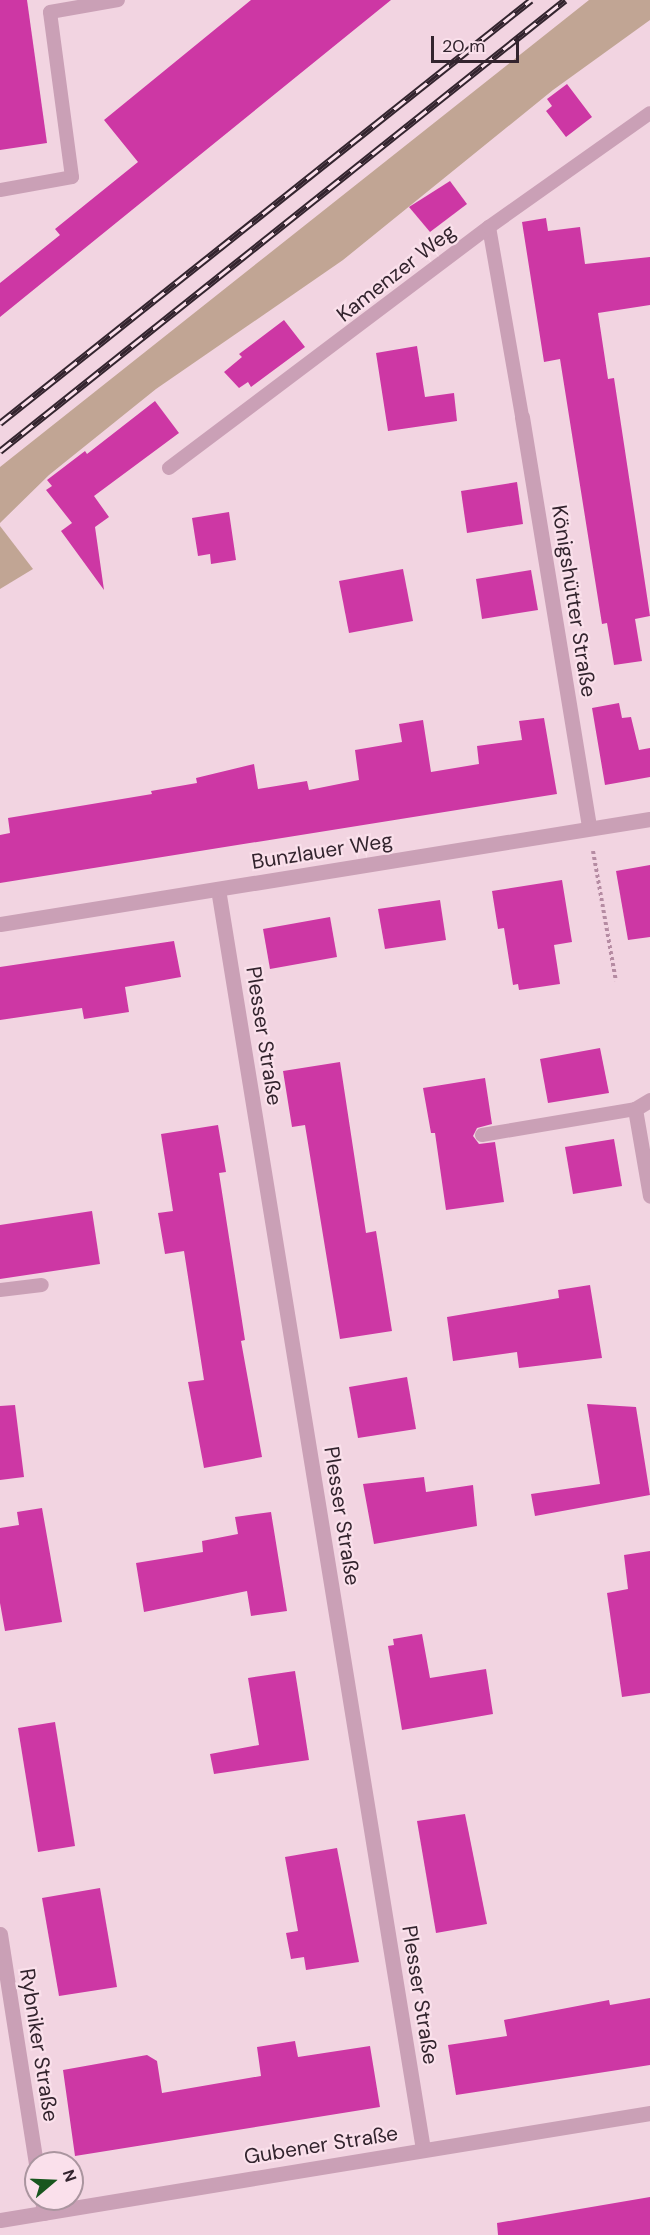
<!DOCTYPE html>
<meta charset="utf-8">
<style>
body{margin:0}
#map{position:relative;width:650px;height:2235px;overflow:hidden;background:#f2d4e1;font-family:"DM Sans",sans-serif}
div>[style]{position:absolute}
.green>*{inset:0;background:#c1a594}
.building>*{inset:0;background:#cd37a4}
.path>*{height:4px;margin-top:-2px;transform-origin:0;background:repeating-linear-gradient(90deg,#b58ba2 0 3px,transparent 0 6px)}
.service>*{height:14px;margin:-7px;padding:0 7px;transform-origin:7px;border-radius:7px;background:#caa0b6}
.minor>*{height:15px;margin:-7.5px;padding:0 7.5px;transform-origin:7.5px;border-radius:7.5px;background:#caa0b6}
.tertiary>*{height:15px;margin:-7.5px;padding:0 7.5px;transform-origin:7.5px;border-radius:7.5px;background:#caa0b6}
.rail>*{height:7px;margin-top:-3.5px;transform-origin:0;background:repeating-linear-gradient(90deg,#fae0eb 0 14px,#33242e 0 28px);box-sizing:border-box;border-block:2px solid #33242e}
span{translate:-50% -50%;white-space:nowrap;text-align:center;line-height:1.15;-webkit-text-stroke:4.5px #fae0eb;paint-order:stroke}
.street-label{font-size:21px;color:#33242e}
.north{position:absolute;left:24px;top:2151px;width:60px;height:60px;box-sizing:border-box;background:#fae0eb;border:2px solid #aa959f;border-radius:50%;rotate:71deg;font-size:16px;font-weight:700;line-height:24px;text-align:center;color:#33242e}
.north::after{content:'';display:block;margin:auto;width:21px;height:27px;background:#18561e;clip-path:polygon(50% 0,100% 100%,50% 72%,0 100%)}
.scale{position:absolute;left:431px;top:36px;width:88px;height:27px;box-sizing:border-box;border:3px solid #33242e;border-top:0;padding-left:8px;font-size:18px;line-height:21px;white-space:nowrap;color:#33242e;-webkit-text-stroke:4px #fae0eb;paint-order:stroke}
</style>
<div id="map">
<div class="green">
<div style="clip-path:polygon(589px 0,650px 0,650px 20px,553px 90px,343px 260px,156px 389px,49px 475px,0 523px,0 467px)"></div>
<div style="clip-path:polygon(0 526px,33px 569px,0 589px)"></div>
</div>
<div class="building">
<div style="clip-path:polygon(0 0,27px 0,47px 143px,0 150px)"></div>
<div style="clip-path:polygon(251px 0,391px 0,0 317px,0 283px,60px 235px,55px 229px,138px 162px,104px 120px)"></div>
<div style="clip-path:polygon(567px 84px,592px 117px,566px 137px,546px 111px,552px 106px,547px 99px)"></div>
<div style="clip-path:polygon(450px 181px,467px 204px,430px 232px,409px 207px)"></div>
<div style="clip-path:polygon(546px 218px,548px 231px,580px 227px,585px 264px,650px 257px,650px 305px,598px 313px,608px 379px,614px 378px,650px 616px,635px 619px,642px 661px,614px 665px,607px 623px,602px 624px,560px 359px,544px 362px,522px 222px)"></div>
<div style="clip-path:polygon(284px 320px,305px 347px,251px 387px,248px 382px,239px 388px,224px 372px,242px 357px,239px 354px)"></div>
<div style="clip-path:polygon(417px 346px,425px 397px,454px 393px,457px 421px,388px 431px,376px 353px)"></div>
<div style="clip-path:polygon(155px 401px,179px 433px,94px 496px,109px 517px,95px 527px,104px 590px,61px 531px,72px 523px,46px 490px,52px 486px,47px 480px,85px 451px,87px 454px)"></div>
<div style="clip-path:polygon(517px 482px,523px 524px,467px 533px,461px 491px)"></div>
<div style="clip-path:polygon(229px 512px,236px 560px,211px 564px,210px 554px,198px 556px,192px 518px)"></div>
<div style="clip-path:polygon(403px 569px,413px 621px,349px 633px,339px 581px)"></div>
<div style="clip-path:polygon(531px 570px,538px 610px,482px 619px,476px 579px)"></div>
<div style="clip-path:polygon(619px 703px,622px 718px,631px 717px,639px 750px,650px 748px,650px 777px,605px 785px,592px 708px)"></div>
<div style="clip-path:polygon(544px 718px,557px 794px,0 883px,0 835px,10px 833px,8px 818px,152px 794px,151px 791px,197px 783px,196px 778px,254px 764px,258px 789px,307px 781px,309px 790px,359px 780px,355px 750px,402px 742px,399px 724px,423px 720px,431px 772px,479px 764px,477px 746px,522px 740px,519px 721px)"></div>
<div style="clip-path:polygon(650px 865px,650px 937px,628px 940px,616px 871px)"></div>
<div style="clip-path:polygon(562px 880px,572px 942px,554px 945px,560px 984px,519px 990px,518px 984px,513px 985px,504px 928px,498px 929px,492px 891px)"></div>
<div style="clip-path:polygon(440px 900px,446px 940px,385px 949px,378px 909px)"></div>
<div style="clip-path:polygon(330px 917px,337px 957px,270px 969px,263px 929px)"></div>
<div style="clip-path:polygon(174px 941px,181px 977px,125px 987px,129px 1012px,84px 1019px,82px 1008px,0 1020px,0 967px)"></div>
<div style="clip-path:polygon(600px 1048px,609px 1093px,548px 1103px,540px 1059px)"></div>
<div style="clip-path:polygon(340px 1062px,366px 1233px,376px 1231px,392px 1331px,340px 1339px,305px 1125px,292px 1127px,283px 1071px)"></div>
<div style="clip-path:polygon(485px 1078px,492px 1124px,477px 1128px,473px 1136px,479px 1144px,495px 1142px,504px 1202px,446px 1210px,435px 1133px,431px 1133px,423px 1088px)"></div>
<div style="clip-path:polygon(218px 1125px,226px 1172px,219px 1173px,245px 1340px,241px 1341px,262px 1457px,204px 1468px,188px 1382px,204px 1380px,184px 1251px,165px 1254px,158px 1213px,173px 1211px,161px 1134px)"></div>
<div style="clip-path:polygon(614px 1139px,622px 1186px,573px 1194px,565px 1147px)"></div>
<div style="clip-path:polygon(92px 1211px,100px 1264px,0 1279px,0 1225px)"></div>
<div style="clip-path:polygon(590px 1285px,602px 1358px,519px 1368px,517px 1352px,453px 1361px,447px 1317px,559px 1298px,558px 1290px)"></div>
<div style="clip-path:polygon(407px 1377px,416px 1429px,358px 1438px,349px 1387px)"></div>
<div style="clip-path:polygon(587px 1404px,636px 1407px,650px 1495px,535px 1516px,531px 1494px,600px 1484px)"></div>
<div style="clip-path:polygon(15px 1405px,24px 1477px,0 1480px,0 1406px)"></div>
<div style="clip-path:polygon(424px 1477px,426px 1492px,473px 1485px,477px 1526px,374px 1544px,363px 1484px)"></div>
<div style="clip-path:polygon(42px 1508px,62px 1622px,5px 1631px,0 1603px,0 1528px,19px 1525px,17px 1512px)"></div>
<div style="clip-path:polygon(271px 1512px,287px 1611px,251px 1616px,247px 1591px,144px 1612px,136px 1563px,203px 1552px,202px 1541px,238px 1534px,235px 1517px)"></div>
<div style="clip-path:polygon(650px 1551px,650px 1693px,622px 1697px,607px 1593px,628px 1589px,624px 1555px)"></div>
<div style="clip-path:polygon(422px 1634px,430px 1678px,486px 1669px,493px 1714px,402px 1730px,388px 1646px,394px 1645px,393px 1639px)"></div>
<div style="clip-path:polygon(295px 1671px,309px 1760px,214px 1774px,210px 1754px,259px 1745px,248px 1678px)"></div>
<div style="clip-path:polygon(55px 1722px,75px 1846px,38px 1852px,18px 1728px)"></div>
<div style="clip-path:polygon(465px 1814px,487px 1924px,436px 1933px,417px 1821px)"></div>
<div style="clip-path:polygon(337px 1848px,359px 1962px,306px 1970px,304px 1957px,291px 1959px,286px 1933px,298px 1931px,285px 1857px)"></div>
<div style="clip-path:polygon(100px 1888px,117px 1987px,59px 1996px,42px 1898px)"></div>
<div style="clip-path:polygon(650px 1998px,650px 2065px,456px 2095px,448px 2045px,507px 2036px,504px 2020px,609px 2000px,610px 2005px)"></div>
<div style="clip-path:polygon(295px 2041px,298px 2057px,370px 2046px,380px 2107px,75px 2156px,63px 2070px,147px 2055px,157px 2061px,162px 2093px,261px 2076px,257px 2047px)"></div>
<div style="clip-path:polygon(650px 2197px,650px 2235px,498px 2235px,497px 2223px)"></div>
</div>
<div class="path">
<div style="left:593px;top:851px;width:132px;rotate:80deg"></div>
</div>
<div class="service">
<div style="left:0;top:190px;width:73px;rotate:-10.2deg"></div>
<div style="left:72px;top:177px;width:166px;rotate:-97.6deg"></div>
<div style="left:50px;top:12px;width:69px;rotate:-10deg"></div>
<div style="left:489px;top:227px;width:193px;rotate:80.1deg"></div>
<div style="left:169px;top:468px;width:401px;rotate:-37deg"></div>
<div style="left:489px;top:227px;width:197px;rotate:-35.3deg"></div>
<div style="left:482px;top:1135px;width:155px;rotate:-9.6deg"></div>
<div style="left:0;top:1290px;width:42px;rotate:-6.8deg"></div>
</div>
<div class="minor">
<div style="left:522px;top:417px;width:416px;rotate:80.7deg"></div>
<div style="left:218px;top:889px;width:1277px;rotate:80.76deg"></div>
<div style="left:0;top:924px;width:658px;rotate:-9.18deg"></div>
<div style="left:650px;top:1100px;width:17px;rotate:149deg"></div>
<div style="left:635px;top:1109px;width:88px;rotate:80.2deg"></div>
<div style="left:0;top:1934px;width:232px;rotate:81.1deg"></div>
<div style="left:42px;top:2199px;width:14px;rotate:82deg"></div>
</div>
<div class="tertiary">
<div style="left:0;top:2220px;width:659px;rotate:-9.35deg"></div>
</div>
<div class="rail">
<div style="left:0;top:423px;width:679px;rotate:-38.54deg"></div>
<div style="left:0;top:451px;width:723px;rotate:-38.6deg"></div>
</div>
<div class="street-label">
<span style="left:396px;top:273px;rotate:-38deg">Kamenzer Weg</span>
<span style="left:574px;top:601px;rotate:81deg">Königshütter Straße</span>
<span style="left:322px;top:851px;rotate:-9deg">Bunzlauer Weg</span>
<span style="left:264px;top:1036px;rotate:81deg">Plesser Straße</span>
<span style="left:342px;top:1516px;rotate:81deg">Plesser Straße</span>
<span style="left:420px;top:1995px;rotate:81deg">Plesser Straße</span>
<span style="left:39px;top:2045px;rotate:81deg">Rybniker Straße</span>
<span style="left:321px;top:2145px;rotate:-9deg">Gubener Straße</span>
</div>
<div class="north">N</div>
<div class="scale">20 m</div>
</div>
